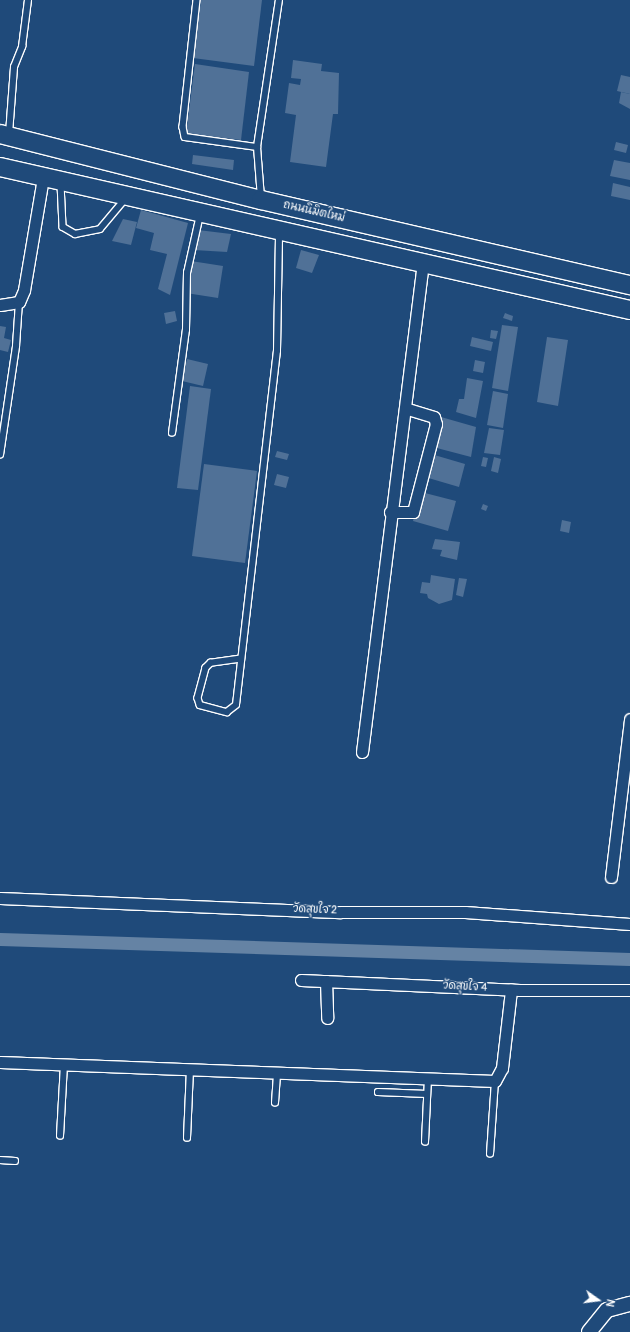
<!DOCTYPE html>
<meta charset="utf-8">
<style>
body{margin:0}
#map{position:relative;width:630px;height:1332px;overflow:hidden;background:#1f4a7a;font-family:Pangolin,"Playpen Sans Thai",sans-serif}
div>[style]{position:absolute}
.canal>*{height:13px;margin:-6.5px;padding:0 6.5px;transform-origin:6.5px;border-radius:6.5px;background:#6583a4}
.building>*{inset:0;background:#507197}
.roads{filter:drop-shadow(1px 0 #fff) drop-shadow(-1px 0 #fff) drop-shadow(0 1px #fff) drop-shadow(0 -1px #fff)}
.service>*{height:5.5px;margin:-2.75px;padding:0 2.75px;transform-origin:2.75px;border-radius:2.75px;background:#1f4a7a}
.minor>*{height:11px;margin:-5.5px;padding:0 5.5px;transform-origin:5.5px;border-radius:5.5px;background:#1f4a7a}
.tertiary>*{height:14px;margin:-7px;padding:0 7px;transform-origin:7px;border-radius:7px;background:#1f4a7a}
.primary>*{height:18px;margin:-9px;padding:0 9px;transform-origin:9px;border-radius:9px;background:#1f4a7a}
span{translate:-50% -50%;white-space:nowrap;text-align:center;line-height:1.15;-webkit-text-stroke:3px #1f4a7a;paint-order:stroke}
.street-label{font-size:11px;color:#fff}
.north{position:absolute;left:578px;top:1280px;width:40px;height:40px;-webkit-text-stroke:3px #1f4a7a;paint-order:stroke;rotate:104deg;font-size:11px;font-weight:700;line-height:16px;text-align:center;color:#fff}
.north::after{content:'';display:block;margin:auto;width:14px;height:18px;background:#fff;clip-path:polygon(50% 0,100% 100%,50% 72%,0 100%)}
</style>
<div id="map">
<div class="canal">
<div style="left:0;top:939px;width:630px;rotate:1.82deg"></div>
</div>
<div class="building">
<div style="clip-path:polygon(201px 0,262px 0,254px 66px,193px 58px)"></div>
<div style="clip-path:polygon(293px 60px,322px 64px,321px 71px,339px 73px,338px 114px,333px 114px,326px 167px,290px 162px,296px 115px,285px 113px,289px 83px,300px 85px,301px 79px,291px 78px)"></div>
<div style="clip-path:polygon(195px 64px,249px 72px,241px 140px,186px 134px)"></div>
<div style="clip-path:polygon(621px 75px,630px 77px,630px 94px,617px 91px)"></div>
<div style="clip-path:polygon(621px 92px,630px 94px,630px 109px,619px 103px)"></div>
<div style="clip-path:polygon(616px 142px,628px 145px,626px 153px,614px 150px)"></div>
<div style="clip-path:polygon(193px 155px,234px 160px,233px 170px,192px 164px)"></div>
<div style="clip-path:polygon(614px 160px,630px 163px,630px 180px,610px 176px)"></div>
<div style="clip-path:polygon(613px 183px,630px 187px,630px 200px,611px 196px)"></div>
<div style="clip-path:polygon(141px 210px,188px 223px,170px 295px,158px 289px,167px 254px,150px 250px,154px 233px,136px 228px)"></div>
<div style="clip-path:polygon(123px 219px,137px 222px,131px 245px,112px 241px)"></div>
<div style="clip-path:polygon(198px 230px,231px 234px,227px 252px,194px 250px)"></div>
<div style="clip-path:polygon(301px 250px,319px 255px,312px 273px,296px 268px)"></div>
<div style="clip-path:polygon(191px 261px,223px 266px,218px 298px,186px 293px)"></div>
<div style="clip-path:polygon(175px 311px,177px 321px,166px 324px,164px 313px)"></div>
<div style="clip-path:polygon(505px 313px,513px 316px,512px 321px,503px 318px)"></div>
<div style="clip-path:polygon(502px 325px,518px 327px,508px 391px,492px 388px)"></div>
<div style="clip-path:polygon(0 326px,6px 327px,4px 338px,11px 340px,8px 352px,0 350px)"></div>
<div style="clip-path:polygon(491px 330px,498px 331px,496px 339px,490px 338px)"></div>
<div style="clip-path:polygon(472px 337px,493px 342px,491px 351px,470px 346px)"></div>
<div style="clip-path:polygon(547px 337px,568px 340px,558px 406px,537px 402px)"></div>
<div style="clip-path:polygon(187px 359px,208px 364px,203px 386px,182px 381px)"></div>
<div style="clip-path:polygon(475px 360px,485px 362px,483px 373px,473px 371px)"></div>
<div style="clip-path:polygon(467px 378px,483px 381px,476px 418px,456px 412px,459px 399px,464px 399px)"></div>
<div style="clip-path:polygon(190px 386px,211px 389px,198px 490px,177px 488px)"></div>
<div style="clip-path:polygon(493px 391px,508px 394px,503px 428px,487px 425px)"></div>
<div style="clip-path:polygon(441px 417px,476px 427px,471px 457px,433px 447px)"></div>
<div style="clip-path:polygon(489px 428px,504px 430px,500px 455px,484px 453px)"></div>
<div style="clip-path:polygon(277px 451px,289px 454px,287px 460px,275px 457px)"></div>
<div style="clip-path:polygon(431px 454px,465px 464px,459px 487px,425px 477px)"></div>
<div style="clip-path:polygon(483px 457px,488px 458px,486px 467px,481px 466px)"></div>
<div style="clip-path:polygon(494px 457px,501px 459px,498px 473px,491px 471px)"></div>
<div style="clip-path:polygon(204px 464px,257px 471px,245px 563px,192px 556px)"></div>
<div style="clip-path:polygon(277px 474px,289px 477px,286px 488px,274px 485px)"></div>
<div style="clip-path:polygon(421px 492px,456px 501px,448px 531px,413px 521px)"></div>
<div style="clip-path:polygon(483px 504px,488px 506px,486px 511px,481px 509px)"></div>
<div style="clip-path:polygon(562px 520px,571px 522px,569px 533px,560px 531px)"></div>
<div style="clip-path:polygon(435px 539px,460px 542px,457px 560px,440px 556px,442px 550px,432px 549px)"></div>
<div style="clip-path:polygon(431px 575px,455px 579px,452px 600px,439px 604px,428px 598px,427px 594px,420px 593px,422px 582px,430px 583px)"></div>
<div style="clip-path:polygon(459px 578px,467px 579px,463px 597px,456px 595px)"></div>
</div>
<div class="roads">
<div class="service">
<div style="left:197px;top:0;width:128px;rotate:96.3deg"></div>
<div style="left:183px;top:127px;width:10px;rotate:79deg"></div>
<div style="left:185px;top:137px;width:73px;rotate:7.9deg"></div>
<div style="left:9px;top:134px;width:67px;rotate:-85.7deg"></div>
<div style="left:14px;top:67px;width:22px;rotate:-68deg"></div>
<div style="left:22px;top:47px;width:47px;rotate:-82.7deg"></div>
<div style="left:61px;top:184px;width:43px;rotate:87.3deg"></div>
<div style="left:63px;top:227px;width:14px;rotate:30deg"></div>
<div style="left:75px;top:234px;width:25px;rotate:-11deg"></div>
<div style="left:100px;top:229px;width:40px;rotate:-50deg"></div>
<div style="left:261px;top:198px;width:51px;rotate:-94.5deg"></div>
<div style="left:257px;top:147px;width:149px;rotate:-81.5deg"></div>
<div style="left:172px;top:433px;width:104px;rotate:-82.3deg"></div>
<div style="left:186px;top:330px;width:57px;rotate:-89deg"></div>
<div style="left:187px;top:273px;width:59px;rotate:-77.4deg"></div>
<div style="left:0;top:455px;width:110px;rotate:-81.6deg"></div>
<div style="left:16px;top:346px;width:44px;rotate:-86.1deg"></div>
<div style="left:241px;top:659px;width:30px;rotate:172deg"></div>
<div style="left:211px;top:663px;width:7px;rotate:135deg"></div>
<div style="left:206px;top:668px;width:31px;rotate:105deg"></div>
<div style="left:198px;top:698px;width:7px;rotate:74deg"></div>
<div style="left:200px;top:705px;width:28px;rotate:15deg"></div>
<div style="left:227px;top:712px;width:11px;rotate:-38deg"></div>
<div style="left:236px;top:705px;width:356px;rotate:-83.4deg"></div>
<div style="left:277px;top:351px;width:117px;rotate:-89deg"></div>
<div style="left:378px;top:1092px;width:49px;rotate:2.3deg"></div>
<div style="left:275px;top:1103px;width:30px;rotate:-86deg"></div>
<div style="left:60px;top:1136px;width:71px;rotate:-86.8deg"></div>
<div style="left:187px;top:1138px;width:68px;rotate:-87.5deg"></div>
<div style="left:425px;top:1142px;width:64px;rotate:-87.3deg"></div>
<div style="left:490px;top:1154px;width:73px;rotate:-86.1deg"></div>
<div style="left:0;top:1160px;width:15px;rotate:4deg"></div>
</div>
<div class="minor">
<div style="left:0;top:305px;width:19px;rotate:-9deg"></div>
<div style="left:19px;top:302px;width:13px;rotate:-67deg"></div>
<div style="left:24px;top:290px;width:114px;rotate:-80.4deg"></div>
<div style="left:390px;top:512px;width:23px"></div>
<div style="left:413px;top:512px;width:91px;rotate:-75.4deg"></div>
<div style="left:436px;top:424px;width:7px;rotate:-106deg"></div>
<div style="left:434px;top:417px;width:30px;rotate:-163deg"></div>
<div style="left:362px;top:752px;width:494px;rotate:-82.9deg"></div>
<div style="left:611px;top:877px;width:159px;rotate:-83.1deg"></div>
<div style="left:0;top:898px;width:341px;rotate:2.4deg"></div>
<div style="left:341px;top:912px;width:124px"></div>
<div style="left:465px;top:912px;width:165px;rotate:4.2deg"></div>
<div style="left:301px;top:980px;width:219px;rotate:2.6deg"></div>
<div style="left:520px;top:990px;width:110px"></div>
<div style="left:326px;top:981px;width:37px;rotate:88deg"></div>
<div style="left:0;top:1062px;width:495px;rotate:2.2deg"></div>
<div style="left:495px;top:1081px;width:15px;rotate:-62deg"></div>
<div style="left:502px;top:1068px;width:79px;rotate:-83.4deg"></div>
</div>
<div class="tertiary">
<div style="left:589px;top:1332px;width:28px;rotate:-51deg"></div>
<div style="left:607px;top:1310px;width:24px;rotate:-15deg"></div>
</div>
<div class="primary">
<div style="left:0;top:134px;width:269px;rotate:14.2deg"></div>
<div style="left:261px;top:200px;width:379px;rotate:13deg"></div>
<div style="left:0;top:167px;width:646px;rotate:12.79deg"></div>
</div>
</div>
<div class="street-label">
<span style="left:314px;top:212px;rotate:13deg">ถนนนิมิตใหม่</span>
<span style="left:315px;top:910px;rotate:2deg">วัดสุขใจ 2</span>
<span style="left:465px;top:987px;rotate:3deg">วัดสุขใจ 4</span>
</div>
<div class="north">N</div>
</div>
